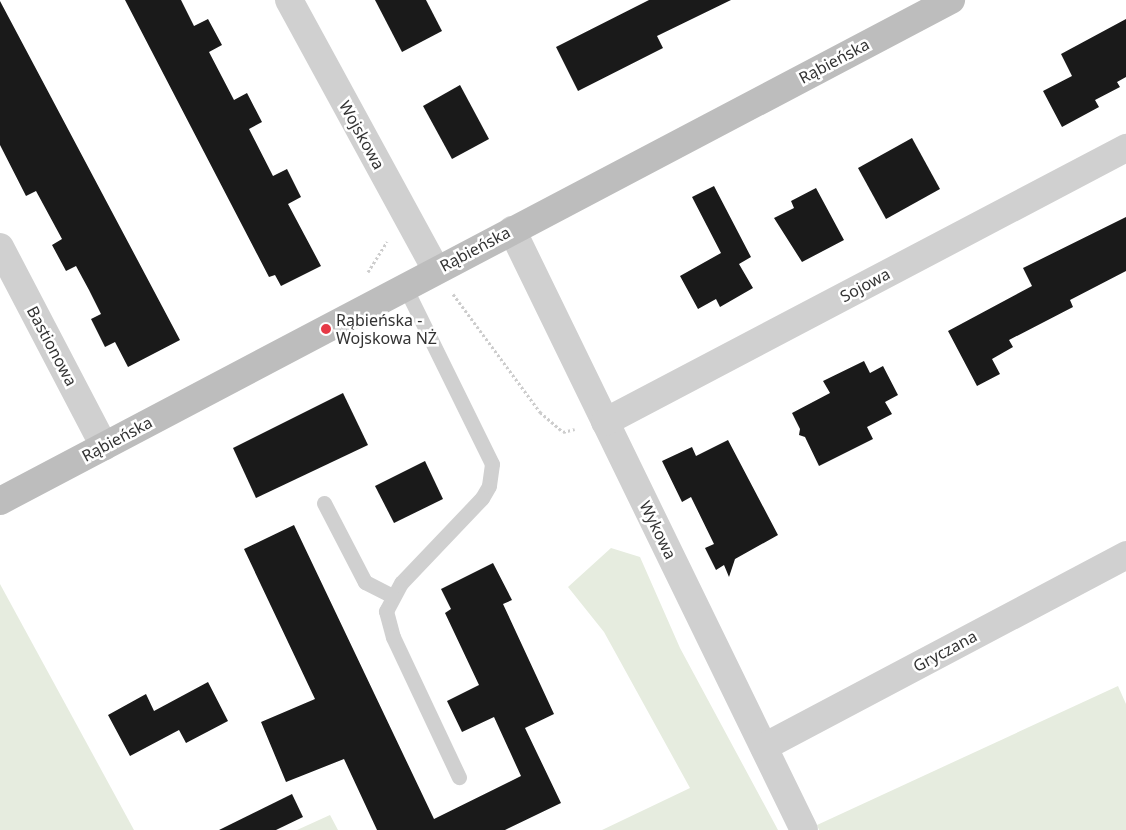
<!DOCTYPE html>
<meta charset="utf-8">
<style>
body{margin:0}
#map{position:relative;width:1126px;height:830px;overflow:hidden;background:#fff;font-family:"Noto Sans",sans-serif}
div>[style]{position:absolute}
.green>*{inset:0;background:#e6ecdf}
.building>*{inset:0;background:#1a1a1a}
.path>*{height:3px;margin-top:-1.5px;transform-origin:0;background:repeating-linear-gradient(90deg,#cdcdcd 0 2.5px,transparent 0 5px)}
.lane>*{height:15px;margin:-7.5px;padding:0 7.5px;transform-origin:7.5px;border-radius:7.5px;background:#d0d0d0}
.street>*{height:28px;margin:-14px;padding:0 14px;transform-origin:14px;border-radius:14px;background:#d0d0d0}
.secondary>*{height:28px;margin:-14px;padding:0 14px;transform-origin:14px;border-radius:14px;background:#bdbdbd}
.dots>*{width:14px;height:14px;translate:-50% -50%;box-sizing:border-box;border:2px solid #fff;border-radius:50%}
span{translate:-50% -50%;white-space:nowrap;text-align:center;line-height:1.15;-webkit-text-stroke:5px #fff;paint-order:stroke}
.street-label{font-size:16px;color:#333}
.poi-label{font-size:16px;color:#333}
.left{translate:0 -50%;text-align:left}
</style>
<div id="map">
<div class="green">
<div style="clip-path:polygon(611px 548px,640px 557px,680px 648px,778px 830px,602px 830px,690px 788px,604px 632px,568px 587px)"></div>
<div style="clip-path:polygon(0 584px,134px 830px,0 830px)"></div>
<div style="clip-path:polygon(1118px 686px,1126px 704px,1126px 830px,819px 830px,817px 825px)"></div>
<div style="clip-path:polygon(330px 815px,338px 830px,297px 830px)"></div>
</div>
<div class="building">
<div style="clip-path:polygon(125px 0,181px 0,194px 26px,208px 19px,222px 45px,209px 52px,234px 100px,247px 93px,262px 122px,249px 129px,273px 176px,287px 169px,301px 197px,288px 204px,321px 266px,281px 286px,275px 275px,269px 277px)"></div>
<div style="clip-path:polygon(375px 0,426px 0,442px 31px,402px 52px)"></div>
<div style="clip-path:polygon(649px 0,731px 0,657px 36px,663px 48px,578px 91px,556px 47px)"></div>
<div style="clip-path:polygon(0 1px,180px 340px,128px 367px,115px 342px,105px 347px,91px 319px,101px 314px,89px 290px,76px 266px,66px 271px,52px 245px,62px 239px,36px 191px,26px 196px,0 145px)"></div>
<div style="clip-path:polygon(1126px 19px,1126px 77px,1117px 82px,1120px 87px,1095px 100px,1099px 107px,1062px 127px,1043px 91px,1072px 76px,1061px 54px)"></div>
<div style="clip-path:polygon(460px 85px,489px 139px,452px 159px,423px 106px)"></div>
<div style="clip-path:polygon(912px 138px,940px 189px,886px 219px,858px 168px)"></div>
<div style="clip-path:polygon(714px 186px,751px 257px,739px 264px,753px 288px,720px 307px,716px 299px,698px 309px,680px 276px,721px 253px,692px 197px)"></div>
<div style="clip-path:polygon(816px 188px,844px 240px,802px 262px,774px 218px,794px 208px,791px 201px)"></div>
<div style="clip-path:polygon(1126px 217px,1126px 271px,1070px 300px,1073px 307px,1009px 340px,1013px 347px,992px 359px,1000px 374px,977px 386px,948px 331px,1032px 286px,1023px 268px)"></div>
<div style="clip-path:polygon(864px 361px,870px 373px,883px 366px,898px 395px,885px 402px,892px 414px,867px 427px,873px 439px,819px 466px,805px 437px,799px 435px,800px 429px,792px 413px,830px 393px,823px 381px)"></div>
<div style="clip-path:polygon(343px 393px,368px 445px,256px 498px,233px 448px)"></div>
<div style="clip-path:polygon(728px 440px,778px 535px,735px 559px,729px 577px,724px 565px,716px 570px,705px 548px,714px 544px,691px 497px,682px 502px,662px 461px,692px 447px,696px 456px)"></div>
<div style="clip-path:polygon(425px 461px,443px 499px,394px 523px,375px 486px)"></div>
<div style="clip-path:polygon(294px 525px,434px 819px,521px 776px,494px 717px,462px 732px,447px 701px,479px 685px,445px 613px,451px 609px,441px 589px,493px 563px,512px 600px,503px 604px,554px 714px,525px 728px,561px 803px,505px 830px,377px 830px,344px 759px,286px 782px,261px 722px,315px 699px,244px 549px)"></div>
<div style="clip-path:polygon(208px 682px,228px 721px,186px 743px,179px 730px,130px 756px,108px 715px,146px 694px,154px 711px)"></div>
<div style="clip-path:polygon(292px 794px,303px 817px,276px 830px,219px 830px)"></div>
</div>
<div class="path">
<div style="left:368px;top:272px;width:36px;rotate:-58deg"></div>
<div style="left:453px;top:294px;width:147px;rotate:53.6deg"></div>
<div style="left:540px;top:412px;width:30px;rotate:41deg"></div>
<div style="left:563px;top:432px;width:12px;rotate:-14deg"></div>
</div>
<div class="lane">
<div style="left:405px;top:287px;width:197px;rotate:63.8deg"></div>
<div style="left:492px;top:464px;width:22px;rotate:98deg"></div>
<div style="left:489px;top:486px;width:14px;rotate:120deg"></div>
<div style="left:482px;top:498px;width:117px;rotate:133.6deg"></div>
<div style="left:401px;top:583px;width:32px;rotate:118deg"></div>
<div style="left:386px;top:611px;width:27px;rotate:75deg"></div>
<div style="left:393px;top:637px;width:155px;rotate:64.8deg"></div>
<div style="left:324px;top:503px;width:89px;rotate:62.6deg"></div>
<div style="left:365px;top:582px;width:30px;rotate:27deg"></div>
</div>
<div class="street">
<div style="left:289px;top:0;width:307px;rotate:61.4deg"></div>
<div style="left:512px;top:230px;width:667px;rotate:64.05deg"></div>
<div style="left:0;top:247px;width:225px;rotate:62.4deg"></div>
<div style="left:605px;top:422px;width:589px;rotate:-27.74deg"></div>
<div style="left:764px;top:747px;width:410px;rotate:-27.9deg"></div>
</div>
<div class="secondary">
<div style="left:0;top:501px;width:1075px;rotate:-27.78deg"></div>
</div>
<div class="dots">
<div style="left:326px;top:329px;background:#e63946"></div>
</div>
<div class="street-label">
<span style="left:834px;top:61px;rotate:-28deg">Rąbieńska</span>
<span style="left:362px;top:135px;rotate:61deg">Wojskowa</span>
<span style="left:475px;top:249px;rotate:-28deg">Rąbieńska</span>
<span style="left:865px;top:285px;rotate:-28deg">Sojowa</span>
<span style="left:52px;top:346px;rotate:62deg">Bastionowa</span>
<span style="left:117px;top:439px;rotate:-28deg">Rąbieńska</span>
<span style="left:658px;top:530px;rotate:64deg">Wykowa</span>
<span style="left:945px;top:651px;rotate:-28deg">Gryczana</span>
</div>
<div class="poi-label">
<span class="left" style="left:336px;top:329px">Rąbieńska -<br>Wojskowa NŻ</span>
</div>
</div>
